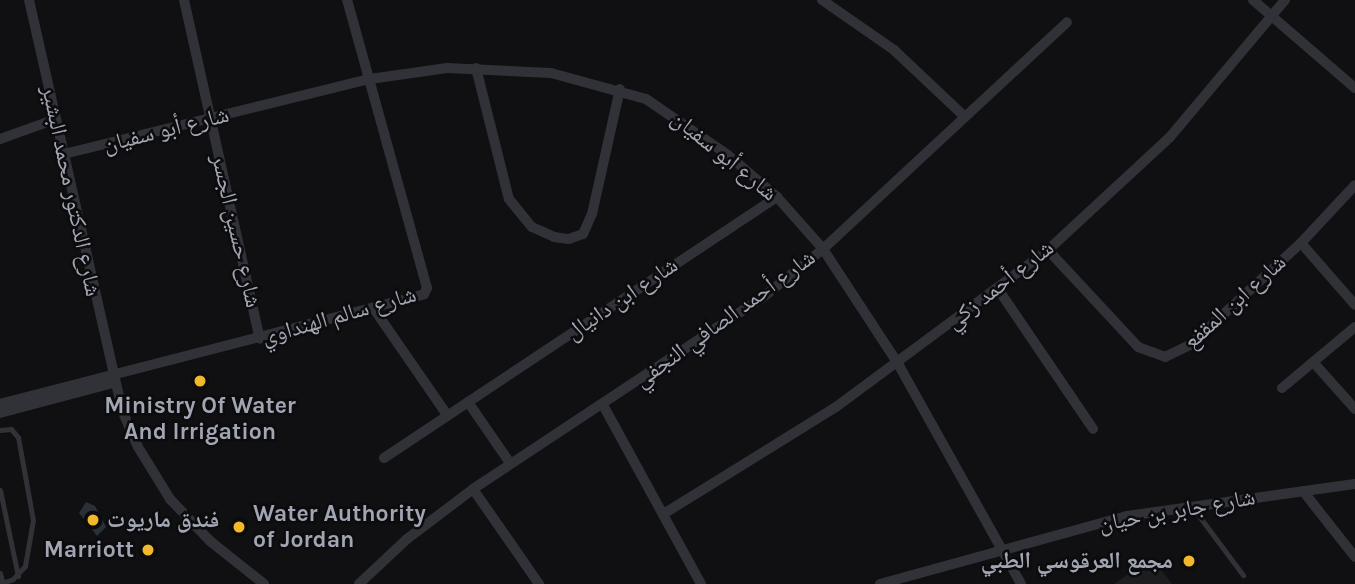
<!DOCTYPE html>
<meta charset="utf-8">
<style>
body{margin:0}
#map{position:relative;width:1355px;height:584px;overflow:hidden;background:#101012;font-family:Karla,"Noto Naskh Arabic",sans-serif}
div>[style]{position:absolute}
.built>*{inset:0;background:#1d1c1f}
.water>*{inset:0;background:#293037}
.lane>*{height:5px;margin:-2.5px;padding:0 2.5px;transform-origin:2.5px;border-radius:2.5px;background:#313237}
.street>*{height:10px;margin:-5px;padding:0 5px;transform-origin:5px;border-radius:5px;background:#313237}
.dots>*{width:19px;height:19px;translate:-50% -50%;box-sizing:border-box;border:4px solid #0c0b0d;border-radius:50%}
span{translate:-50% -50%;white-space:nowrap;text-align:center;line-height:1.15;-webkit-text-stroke:5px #0c0b0d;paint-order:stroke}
.street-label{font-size:23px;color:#a2a6b3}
.poi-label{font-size:23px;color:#a2a6b3;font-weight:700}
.left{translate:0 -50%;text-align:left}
.right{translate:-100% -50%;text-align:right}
</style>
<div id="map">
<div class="built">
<div style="clip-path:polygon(1152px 558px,1172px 584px,1116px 584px,1115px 583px)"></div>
</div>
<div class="water">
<div style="clip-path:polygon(86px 502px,95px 506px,106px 527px,97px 536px,79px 513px)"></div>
</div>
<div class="lane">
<div style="left:0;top:430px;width:11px;rotate:-5deg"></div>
<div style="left:11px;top:429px;width:11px;rotate:49deg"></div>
<div style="left:18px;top:437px;width:84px;rotate:79.8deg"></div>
<div style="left:33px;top:520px;width:47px;rotate:99.9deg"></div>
<div style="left:25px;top:566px;width:18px;rotate:133deg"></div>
<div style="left:13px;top:579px;width:12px;rotate:160deg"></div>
<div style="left:0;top:490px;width:88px;rotate:78.2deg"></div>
<div style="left:1193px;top:508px;width:84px;rotate:53.3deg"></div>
<div style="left:0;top:573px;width:11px;rotate:75deg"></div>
</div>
<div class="street">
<div style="left:29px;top:0;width:420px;rotate:77.2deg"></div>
<div style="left:122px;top:410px;width:40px;rotate:66.6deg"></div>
<div style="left:138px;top:447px;width:61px;rotate:58.4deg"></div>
<div style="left:170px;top:499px;width:58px;rotate:46.4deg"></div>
<div style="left:210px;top:541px;width:69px;rotate:38.5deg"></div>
<div style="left:184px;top:0;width:347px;rotate:77.4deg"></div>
<div style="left:822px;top:0;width:88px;rotate:34.8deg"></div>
<div style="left:894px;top:50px;width:96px;rotate:43.3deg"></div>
<div style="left:1253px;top:0;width:135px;rotate:40.8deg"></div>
<div style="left:476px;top:68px;width:135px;rotate:75.9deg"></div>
<div style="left:509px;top:199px;width:36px;rotate:51deg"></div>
<div style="left:532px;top:227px;width:24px;rotate:24deg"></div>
<div style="left:554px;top:237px;width:15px;rotate:8deg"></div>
<div style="left:569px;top:239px;width:15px;rotate:-20deg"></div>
<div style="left:583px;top:234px;width:22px;rotate:-66deg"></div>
<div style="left:592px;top:214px;width:128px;rotate:-77.4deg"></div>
<div style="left:0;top:139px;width:59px;rotate:-19.7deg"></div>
<div style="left:64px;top:154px;width:315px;rotate:-13.8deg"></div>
<div style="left:370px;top:79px;width:78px;rotate:-8.1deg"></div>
<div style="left:447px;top:68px;width:104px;rotate:2.8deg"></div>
<div style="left:551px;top:73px;width:98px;rotate:15.3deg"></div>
<div style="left:646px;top:99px;width:99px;rotate:34.3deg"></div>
<div style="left:728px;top:155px;width:65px;rotate:40.6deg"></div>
<div style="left:777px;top:197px;width:69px;rotate:48.5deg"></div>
<div style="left:823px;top:249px;width:135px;rotate:56.8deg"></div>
<div style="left:897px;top:362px;width:254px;rotate:60.8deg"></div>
<div style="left:1301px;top:243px;width:82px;rotate:48.9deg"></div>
<div style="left:1048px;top:250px;width:132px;rotate:47.1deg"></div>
<div style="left:1138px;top:347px;width:29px;rotate:20deg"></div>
<div style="left:1165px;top:357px;width:28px;rotate:-26deg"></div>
<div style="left:1190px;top:345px;width:151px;rotate:-42.6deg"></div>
<div style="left:1301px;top:243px;width:79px;rotate:-47deg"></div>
<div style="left:998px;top:289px;width:169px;rotate:55.8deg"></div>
<div style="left:374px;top:309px;width:129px;rotate:55.4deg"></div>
<div style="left:1314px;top:363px;width:62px;rotate:48.3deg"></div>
<div style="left:1282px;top:388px;width:95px;rotate:-39.9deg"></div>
<div style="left:468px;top:402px;width:74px;rotate:55.5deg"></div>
<div style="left:0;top:404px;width:438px;rotate:-14.5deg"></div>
<div style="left:424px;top:294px;width:7px;rotate:-63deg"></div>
<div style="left:427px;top:288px;width:299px;rotate:-105.5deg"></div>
<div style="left:603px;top:405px;width:204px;rotate:61.3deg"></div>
<div style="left:0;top:413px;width:117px;rotate:-14.9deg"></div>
<div style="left:384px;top:458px;width:472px;rotate:-33.6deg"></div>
<div style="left:473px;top:489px;width:116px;rotate:55.2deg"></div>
<div style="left:1303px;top:491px;width:84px;rotate:51.8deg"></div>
<div style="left:665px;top:513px;width:201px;rotate:-31.8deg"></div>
<div style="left:836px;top:407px;width:264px;rotate:-36.5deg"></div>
<div style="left:1048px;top:250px;width:166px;rotate:-42.8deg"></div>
<div style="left:1170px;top:137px;width:179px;rotate:-50deg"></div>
<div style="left:359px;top:584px;width:66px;rotate:-43.2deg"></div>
<div style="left:407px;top:539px;width:83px;rotate:-37.1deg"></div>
<div style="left:473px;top:489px;width:346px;rotate:-33.5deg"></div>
<div style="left:762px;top:298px;width:78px;rotate:-38.8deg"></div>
<div style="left:823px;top:249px;width:333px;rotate:-42.9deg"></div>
<div style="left:880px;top:584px;width:256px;rotate:-15.4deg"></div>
<div style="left:1127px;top:516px;width:230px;rotate:-8deg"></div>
</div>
<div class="dots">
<div style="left:200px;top:381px;background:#f0b82a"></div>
<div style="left:93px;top:520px;background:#f0b82a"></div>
<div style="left:239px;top:527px;background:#f0b82a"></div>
<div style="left:148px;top:550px;background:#f0b82a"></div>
<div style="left:1189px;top:561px;background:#f0b82a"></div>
</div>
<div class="street-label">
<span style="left:166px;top:130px;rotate:-14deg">شارع أبو سفيان</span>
<span style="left:724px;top:156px;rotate:39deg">شارع أبو سفيان</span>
<span style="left:71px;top:191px;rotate:78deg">شارع الدكتور محمد البشير</span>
<span style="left:236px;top:231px;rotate:77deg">شارع حسين الجسر</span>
<span style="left:1000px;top:285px;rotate:-38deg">شارع أحمد زكي</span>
<span style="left:622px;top:299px;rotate:-34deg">شارع ابن دانيال</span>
<span style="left:1235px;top:302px;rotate:-42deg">شارع ابن المقفع</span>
<span style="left:339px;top:316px;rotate:-16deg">شارع سالم الهنداوي</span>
<span style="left:725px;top:319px;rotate:-36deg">شارع أحمد الصافي النجفي</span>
<span style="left:1177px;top:511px;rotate:-10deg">شارع جابر بن حيان</span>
</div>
<div class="poi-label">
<span style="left:200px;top:419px">Ministry Of Water<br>And Irrigation</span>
<span class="left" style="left:253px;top:527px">Water Authority<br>of Jordan</span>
<span class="left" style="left:107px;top:520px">فندق ماريوت</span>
<span class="right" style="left:134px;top:550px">Marriott</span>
<span class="right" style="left:1173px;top:561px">مجمع العرقوسي الطبي</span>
</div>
</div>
